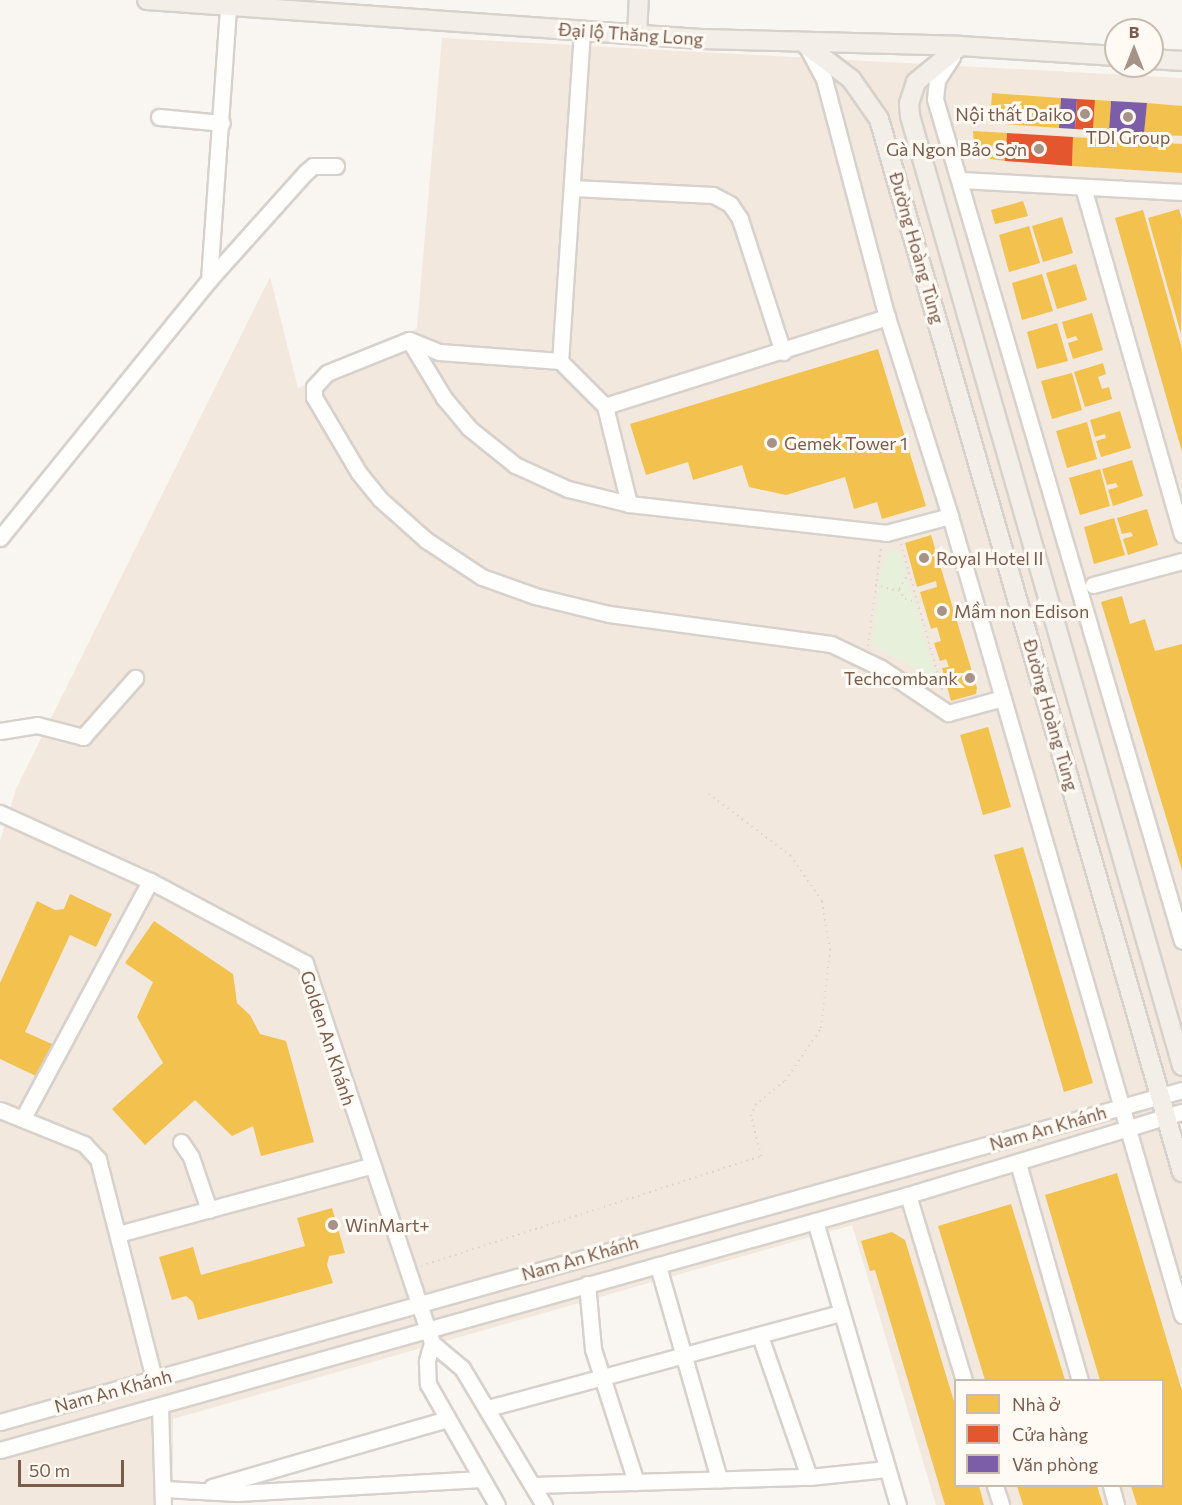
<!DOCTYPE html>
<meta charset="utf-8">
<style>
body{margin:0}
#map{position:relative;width:1182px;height:1505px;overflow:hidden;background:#f9f5f0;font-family:Commissioner,sans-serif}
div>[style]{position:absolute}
.residential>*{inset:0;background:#f2e8de}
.green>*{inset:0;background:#e7f0db}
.homes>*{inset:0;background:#f2c14e}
.shops>*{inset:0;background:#e4572e}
.offices>*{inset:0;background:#7b5ea7}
.path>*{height:2px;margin-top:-1px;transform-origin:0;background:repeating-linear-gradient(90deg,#dcd5d0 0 1.5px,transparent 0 6px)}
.roads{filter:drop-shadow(2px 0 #d7d1cb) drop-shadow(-2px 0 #d7d1cb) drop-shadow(0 2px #d7d1cb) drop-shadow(0 -2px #d7d1cb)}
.minor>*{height:15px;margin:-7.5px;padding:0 7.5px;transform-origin:7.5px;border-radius:7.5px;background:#fefefd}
.major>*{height:18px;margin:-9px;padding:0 9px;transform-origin:9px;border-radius:9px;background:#f3eee8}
.dots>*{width:16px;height:16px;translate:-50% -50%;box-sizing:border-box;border:3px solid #fffaf3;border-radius:50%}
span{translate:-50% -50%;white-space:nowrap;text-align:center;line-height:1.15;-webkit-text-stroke:6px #fffaf3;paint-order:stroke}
.street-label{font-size:18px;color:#7a5c4d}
.poi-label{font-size:18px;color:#7a5c4d}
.right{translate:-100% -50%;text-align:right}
.left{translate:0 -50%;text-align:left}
.legend{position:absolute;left:954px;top:1379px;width:210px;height:108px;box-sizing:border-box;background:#fffaf3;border:2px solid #cabbb1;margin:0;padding:8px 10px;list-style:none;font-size:18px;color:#7a5c4d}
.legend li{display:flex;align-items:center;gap:12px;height:30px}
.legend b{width:30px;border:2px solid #cabbb1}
.north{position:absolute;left:1104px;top:18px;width:60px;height:60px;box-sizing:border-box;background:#fffaf3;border:2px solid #cabbb1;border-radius:50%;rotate:0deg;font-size:16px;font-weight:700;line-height:24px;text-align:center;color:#7a5c4d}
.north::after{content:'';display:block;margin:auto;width:21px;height:27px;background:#a69286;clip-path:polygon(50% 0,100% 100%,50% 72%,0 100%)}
.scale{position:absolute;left:18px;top:1460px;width:106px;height:27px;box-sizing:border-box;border:3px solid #7a5c4d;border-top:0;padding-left:8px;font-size:18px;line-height:21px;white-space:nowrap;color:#7a5c4d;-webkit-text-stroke:4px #fffaf3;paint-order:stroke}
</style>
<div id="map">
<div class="residential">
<div style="clip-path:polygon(evenodd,442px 38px,1182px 78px,1182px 1505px,936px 1505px,852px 1225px,173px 1419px,173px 1505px,0 1505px,0 841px,16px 789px,270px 277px,298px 388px,417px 328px,442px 38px,956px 1380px,1162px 1380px,1162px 1486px,956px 1486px,956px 1380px)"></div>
</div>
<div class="green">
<div style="clip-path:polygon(889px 549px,900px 553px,939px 687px,903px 661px,872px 645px,882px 565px)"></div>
</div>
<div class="homes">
<div style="clip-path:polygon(992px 93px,1061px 98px,1059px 128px,990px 123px)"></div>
<div style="clip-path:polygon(1095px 100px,1111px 101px,1109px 131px,1093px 130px)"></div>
<div style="clip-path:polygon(1147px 103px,1182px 106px,1182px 136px,1144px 134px)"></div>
<div style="clip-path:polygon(973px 131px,1007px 133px,1005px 161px,975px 157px)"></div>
<div style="clip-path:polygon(1073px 137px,1182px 144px,1182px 173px,1072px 166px)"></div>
<div style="clip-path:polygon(1023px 201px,1028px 216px,995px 224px,991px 210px)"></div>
<div style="clip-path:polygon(1179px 209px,1182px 220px,1181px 334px,1148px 218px)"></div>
<div style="clip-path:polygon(1143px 210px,1182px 349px,1182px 452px,1115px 218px)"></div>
<div style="clip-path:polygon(1062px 217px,1073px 253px,1043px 262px,1032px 226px)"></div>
<div style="clip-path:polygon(1029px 226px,1040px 263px,1009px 272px,999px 235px)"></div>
<div style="clip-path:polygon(1076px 264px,1087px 300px,1057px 309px,1046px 273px)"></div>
<div style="clip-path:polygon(1042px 274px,1053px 311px,1022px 320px,1012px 283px)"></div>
<div style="clip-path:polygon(1092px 313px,1103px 350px,1073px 359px,1068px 343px,1078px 340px,1076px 336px,1067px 339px,1062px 322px)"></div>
<div style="clip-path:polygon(1057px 323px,1068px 361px,1037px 369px,1027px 332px)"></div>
<div style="clip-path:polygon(878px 349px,926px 506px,882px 519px,877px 502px,854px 509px,845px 477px,786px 495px,749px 487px,742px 465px,693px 480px,688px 462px,646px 475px,630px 424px)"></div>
<div style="clip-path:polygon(1103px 363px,1106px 374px,1098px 377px,1102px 389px,1109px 387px,1112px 399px,1085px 407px,1074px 372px)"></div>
<div style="clip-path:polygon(1072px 373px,1082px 410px,1052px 419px,1041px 381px)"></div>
<div style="clip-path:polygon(1120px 411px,1131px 448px,1101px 457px,1096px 441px,1106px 438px,1105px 434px,1095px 437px,1090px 420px)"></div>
<div style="clip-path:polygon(1087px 422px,1097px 459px,1067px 468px,1056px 431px)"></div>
<div style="clip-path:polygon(1132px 460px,1143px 496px,1113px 506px,1108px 490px,1118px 487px,1116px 483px,1107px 485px,1102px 469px)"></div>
<div style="clip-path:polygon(1100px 469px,1110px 506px,1080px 515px,1069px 478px)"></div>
<div style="clip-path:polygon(1147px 509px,1158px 545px,1128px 555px,1123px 539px,1133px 536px,1131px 532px,1122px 534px,1117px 518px)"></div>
<div style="clip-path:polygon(1114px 518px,1125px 555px,1094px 564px,1084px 527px)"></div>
<div style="clip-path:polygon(931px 535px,977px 688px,976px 694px,951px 701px,942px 668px,949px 667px,946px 659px,940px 661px,934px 643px,941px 641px,937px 627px,931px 629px,920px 592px,937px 587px,936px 581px,917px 587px,905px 543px)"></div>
<div style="clip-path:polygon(1122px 596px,1130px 624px,1145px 619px,1155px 651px,1182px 644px,1182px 870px,1101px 602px)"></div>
<div style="clip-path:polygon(988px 727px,1011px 807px,983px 815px,960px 735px)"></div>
<div style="clip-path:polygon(1023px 847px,1093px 1083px,1064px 1092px,994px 855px)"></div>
<div style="clip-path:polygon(70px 894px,112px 914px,96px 947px,70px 935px,25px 1032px,52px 1044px,36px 1076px,0 1059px,0 983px,37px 901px,55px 910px,64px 909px)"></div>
<div style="clip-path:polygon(154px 921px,233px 974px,237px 1003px,250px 1015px,260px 1034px,286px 1041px,314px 1142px,261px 1156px,253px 1126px,232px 1136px,195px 1100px,145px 1145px,112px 1109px,163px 1063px,137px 1017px,153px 982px,125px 963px)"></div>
<div style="clip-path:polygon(1117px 1173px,1182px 1391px,1182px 1505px,1137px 1505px,1131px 1486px,1162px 1486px,1162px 1380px,1100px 1380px,1045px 1195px)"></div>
<div style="clip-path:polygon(1011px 1204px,1065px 1380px,985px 1380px,938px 1226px)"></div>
<div style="clip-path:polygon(332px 1208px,345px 1253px,329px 1256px,327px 1265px,333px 1283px,198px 1320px,193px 1302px,186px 1296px,172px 1300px,159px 1257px,193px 1247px,201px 1275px,305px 1246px,297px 1218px)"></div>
<div style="clip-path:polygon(892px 1232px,905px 1240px,956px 1408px,956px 1486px,979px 1486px,984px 1505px,945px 1505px,875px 1270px,870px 1271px,861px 1241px)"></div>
<div style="clip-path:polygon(1017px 1486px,1097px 1486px,1103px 1505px,1023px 1505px)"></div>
</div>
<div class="shops">
<div style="clip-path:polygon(1077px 99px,1095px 100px,1093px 130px,1075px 129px)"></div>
<div style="clip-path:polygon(1007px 133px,1073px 137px,1072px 166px,1005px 161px)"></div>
</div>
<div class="offices">
<div style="clip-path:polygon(1061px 98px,1077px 99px,1075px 129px,1059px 128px)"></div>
<div style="clip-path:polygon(1111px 101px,1147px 103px,1144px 134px,1109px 131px)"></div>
</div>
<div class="path">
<div style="left:901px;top:544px;width:154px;rotate:74.2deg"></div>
<div style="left:909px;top:572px;width:20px;rotate:120deg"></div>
<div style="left:899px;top:589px;width:12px;rotate:59deg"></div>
<div style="left:905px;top:599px;width:12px;rotate:14deg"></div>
<div style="left:875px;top:585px;width:25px;rotate:14deg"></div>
<div style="left:868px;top:646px;width:100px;rotate:-82.5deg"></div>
<div style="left:421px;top:1266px;width:357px;rotate:-17.9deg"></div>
<div style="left:761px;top:1156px;width:41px;rotate:-104deg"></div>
<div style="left:751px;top:1116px;width:12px;rotate:-70deg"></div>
<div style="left:755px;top:1105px;width:38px;rotate:-39deg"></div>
<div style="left:785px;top:1081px;width:64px;rotate:-55.8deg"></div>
<div style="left:821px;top:1028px;width:79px;rotate:-83.4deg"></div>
<div style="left:830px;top:950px;width:50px;rotate:-99.3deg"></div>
<div style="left:822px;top:901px;width:55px;rotate:-124.6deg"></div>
<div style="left:791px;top:856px;width:103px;rotate:-142.9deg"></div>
</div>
<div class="roads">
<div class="minor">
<div style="left:582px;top:31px;width:331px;rotate:93.8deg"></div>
<div style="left:560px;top:361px;width:64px;rotate:45deg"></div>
<div style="left:605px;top:406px;width:101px;rotate:76.2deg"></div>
<div style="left:807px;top:47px;width:36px;rotate:62deg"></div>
<div style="left:824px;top:79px;width:246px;rotate:75.2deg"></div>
<div style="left:887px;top:317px;width:209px;rotate:72.4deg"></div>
<div style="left:950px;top:516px;width:832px;rotate:73.81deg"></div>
<div style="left:952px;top:57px;width:27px;rotate:123deg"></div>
<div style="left:937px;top:80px;width:19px;rotate:96deg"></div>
<div style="left:935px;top:99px;width:877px;rotate:73.65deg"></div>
<div style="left:159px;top:117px;width:63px;rotate:5.4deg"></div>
<div style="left:961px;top:180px;width:221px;rotate:3.1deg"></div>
<div style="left:1083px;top:187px;width:361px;rotate:74.1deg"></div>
<div style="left:573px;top:188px;width:140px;rotate:2.9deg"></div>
<div style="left:713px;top:195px;width:19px;rotate:28deg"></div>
<div style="left:730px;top:204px;width:18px;rotate:56deg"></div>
<div style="left:740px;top:219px;width:140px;rotate:72.1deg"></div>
<div style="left:209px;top:280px;width:275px;rotate:-86deg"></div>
<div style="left:409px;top:340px;width:68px;rotate:58.9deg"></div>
<div style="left:444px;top:398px;width:39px;rotate:50deg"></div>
<div style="left:469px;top:428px;width:59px;rotate:38.8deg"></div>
<div style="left:515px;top:465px;width:58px;rotate:24.4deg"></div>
<div style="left:568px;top:489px;width:63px;rotate:13.8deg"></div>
<div style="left:629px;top:504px;width:259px;rotate:6.4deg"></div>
<div style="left:886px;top:533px;width:66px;rotate:-14.9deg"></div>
<div style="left:560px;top:361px;width:121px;rotate:-175.7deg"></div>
<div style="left:439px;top:352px;width:32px;rotate:-158deg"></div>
<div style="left:409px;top:340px;width:88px;rotate:158.1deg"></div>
<div style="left:327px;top:373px;width:19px;rotate:133deg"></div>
<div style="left:314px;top:387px;width:10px;rotate:90deg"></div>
<div style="left:314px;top:397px;width:88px;rotate:59.4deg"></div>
<div style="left:359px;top:473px;width:33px;rotate:51deg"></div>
<div style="left:380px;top:499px;width:62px;rotate:41.7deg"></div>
<div style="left:426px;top:540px;width:67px;rotate:33.5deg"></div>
<div style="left:482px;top:577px;width:56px;rotate:19.7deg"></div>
<div style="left:535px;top:596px;width:76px;rotate:13.7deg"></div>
<div style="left:609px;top:614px;width:224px;rotate:7.7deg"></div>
<div style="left:831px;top:644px;width:55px;rotate:25.6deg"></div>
<div style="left:881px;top:668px;width:81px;rotate:33.9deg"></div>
<div style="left:948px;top:713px;width:57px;rotate:-15.3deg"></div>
<div style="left:605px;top:406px;width:296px;rotate:-17.5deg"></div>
<div style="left:0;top:538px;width:332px;rotate:-51deg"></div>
<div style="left:209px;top:280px;width:145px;rotate:-48.1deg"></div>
<div style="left:306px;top:172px;width:9px;rotate:-41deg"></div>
<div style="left:313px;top:166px;width:23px"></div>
<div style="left:1093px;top:585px;width:92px;rotate:-15.1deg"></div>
<div style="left:0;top:731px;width:37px;rotate:-9deg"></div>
<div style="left:37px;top:725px;width:48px;rotate:14.6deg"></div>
<div style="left:83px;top:737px;width:79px;rotate:-48.6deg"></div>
<div style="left:0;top:813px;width:165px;rotate:24.4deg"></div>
<div style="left:150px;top:881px;width:175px;rotate:27.9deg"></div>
<div style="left:305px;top:963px;width:401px;rotate:71.5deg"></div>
<div style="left:432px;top:1343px;width:39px;rotate:40deg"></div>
<div style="left:462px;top:1368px;width:160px;rotate:59.1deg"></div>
<div style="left:0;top:1110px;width:91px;rotate:22deg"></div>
<div style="left:84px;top:1144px;width:21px;rotate:47deg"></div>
<div style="left:98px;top:1159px;width:227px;rotate:75.7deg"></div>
<div style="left:23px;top:1118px;width:269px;rotate:-61.8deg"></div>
<div style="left:181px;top:1142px;width:18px;rotate:56deg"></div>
<div style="left:191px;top:1157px;width:56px;rotate:71.2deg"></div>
<div style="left:1018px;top:1163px;width:226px;rotate:74.1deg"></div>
<div style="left:908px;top:1195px;width:193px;rotate:73.2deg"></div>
<div style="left:815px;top:1221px;width:296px;rotate:73.7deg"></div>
<div style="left:118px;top:1234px;width:261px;rotate:-15.1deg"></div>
<div style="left:658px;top:1266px;width:222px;rotate:74deg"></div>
<div style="left:587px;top:1284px;width:65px;rotate:84.7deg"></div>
<div style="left:593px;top:1349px;width:140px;rotate:72.1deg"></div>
<div style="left:760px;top:1336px;width:149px;rotate:70.8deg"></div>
<div style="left:432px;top:1343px;width:19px;rotate:106deg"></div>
<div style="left:427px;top:1361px;width:23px;rotate:88deg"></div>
<div style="left:428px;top:1384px;width:139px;rotate:60.3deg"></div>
<div style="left:160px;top:1406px;width:99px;rotate:88.3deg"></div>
<div style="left:488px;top:1408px;width:364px;rotate:-15.1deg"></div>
<div style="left:0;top:1422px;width:1228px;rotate:-15.69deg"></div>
<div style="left:0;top:1450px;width:943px;rotate:-15.69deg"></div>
<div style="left:908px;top:1195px;width:286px;rotate:-16.9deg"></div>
<div style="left:533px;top:1485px;width:276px;rotate:-1.7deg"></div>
<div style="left:809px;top:1477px;width:78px;rotate:-5.9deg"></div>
<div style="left:995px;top:1486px;width:20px;rotate:72deg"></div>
<div style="left:1111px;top:1486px;width:20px;rotate:75deg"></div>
<div style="left:212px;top:1487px;width:245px;rotate:-16.1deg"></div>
<div style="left:164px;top:1489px;width:73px;rotate:3.1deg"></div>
<div style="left:237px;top:1493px;width:245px;rotate:-3.3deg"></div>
</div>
<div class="major">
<div style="left:147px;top:0;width:555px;rotate:4.03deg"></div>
<div style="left:701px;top:39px;width:259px;rotate:1.5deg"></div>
<div style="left:960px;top:46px;width:156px;rotate:3.7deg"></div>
<div style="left:637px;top:34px;width:34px;rotate:-87deg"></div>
<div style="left:805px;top:44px;width:58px;rotate:37.3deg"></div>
<div style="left:851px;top:79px;width:49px;rotate:55deg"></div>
<div style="left:879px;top:119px;width:1096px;rotate:73.95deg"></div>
<div style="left:960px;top:46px;width:57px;rotate:140.7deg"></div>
<div style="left:916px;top:82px;width:23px;rotate:108deg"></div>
<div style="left:909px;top:104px;width:12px;rotate:85deg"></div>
<div style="left:910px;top:116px;width:988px;rotate:74.02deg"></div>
<div style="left:1152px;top:59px;width:30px;rotate:4deg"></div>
</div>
</div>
<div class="dots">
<div style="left:1085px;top:114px;background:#a69286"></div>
<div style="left:1128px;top:117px;background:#a69286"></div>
<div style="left:1039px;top:149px;background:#a69286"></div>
<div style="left:772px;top:443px;background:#a69286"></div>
<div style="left:924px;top:558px;background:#a69286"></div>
<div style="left:942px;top:611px;background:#a69286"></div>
<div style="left:970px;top:678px;background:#a69286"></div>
<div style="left:333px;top:1225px;background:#a69286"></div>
</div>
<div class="street-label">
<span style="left:631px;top:34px;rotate:4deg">Đại lộ Thăng Long</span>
<span style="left:917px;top:248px;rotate:74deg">Đường Hoàng Tùng</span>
<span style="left:1051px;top:715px;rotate:74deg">Đường Hoàng Tùng</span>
<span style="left:328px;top:1038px;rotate:72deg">Golden An Khánh</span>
<span style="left:1048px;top:1128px;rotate:-16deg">Nam An Khánh</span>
<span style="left:580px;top:1258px;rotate:-16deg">Nam An Khánh</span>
<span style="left:113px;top:1391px;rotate:-15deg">Nam An Khánh</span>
</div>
<div class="poi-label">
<span class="right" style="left:1073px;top:114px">Nội thất Daiko</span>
<span style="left:1128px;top:137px">TDI Group</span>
<span class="right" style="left:1027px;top:149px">Gà Ngon Bảo Sơn</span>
<span class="left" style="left:784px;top:443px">Gemek Tower 1</span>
<span class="left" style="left:936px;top:558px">Royal Hotel II</span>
<span class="left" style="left:954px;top:611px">Mầm non Edison</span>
<span class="right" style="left:958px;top:678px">Techcombank</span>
<span class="left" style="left:345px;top:1225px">WinMart+</span>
</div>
<ul class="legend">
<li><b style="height:16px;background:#f2c14e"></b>Nhà ở</li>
<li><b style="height:16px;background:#e4572e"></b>Cửa hàng</li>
<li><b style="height:16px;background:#7b5ea7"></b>Văn phòng</li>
</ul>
<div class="north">B</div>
<div class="scale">50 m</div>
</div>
